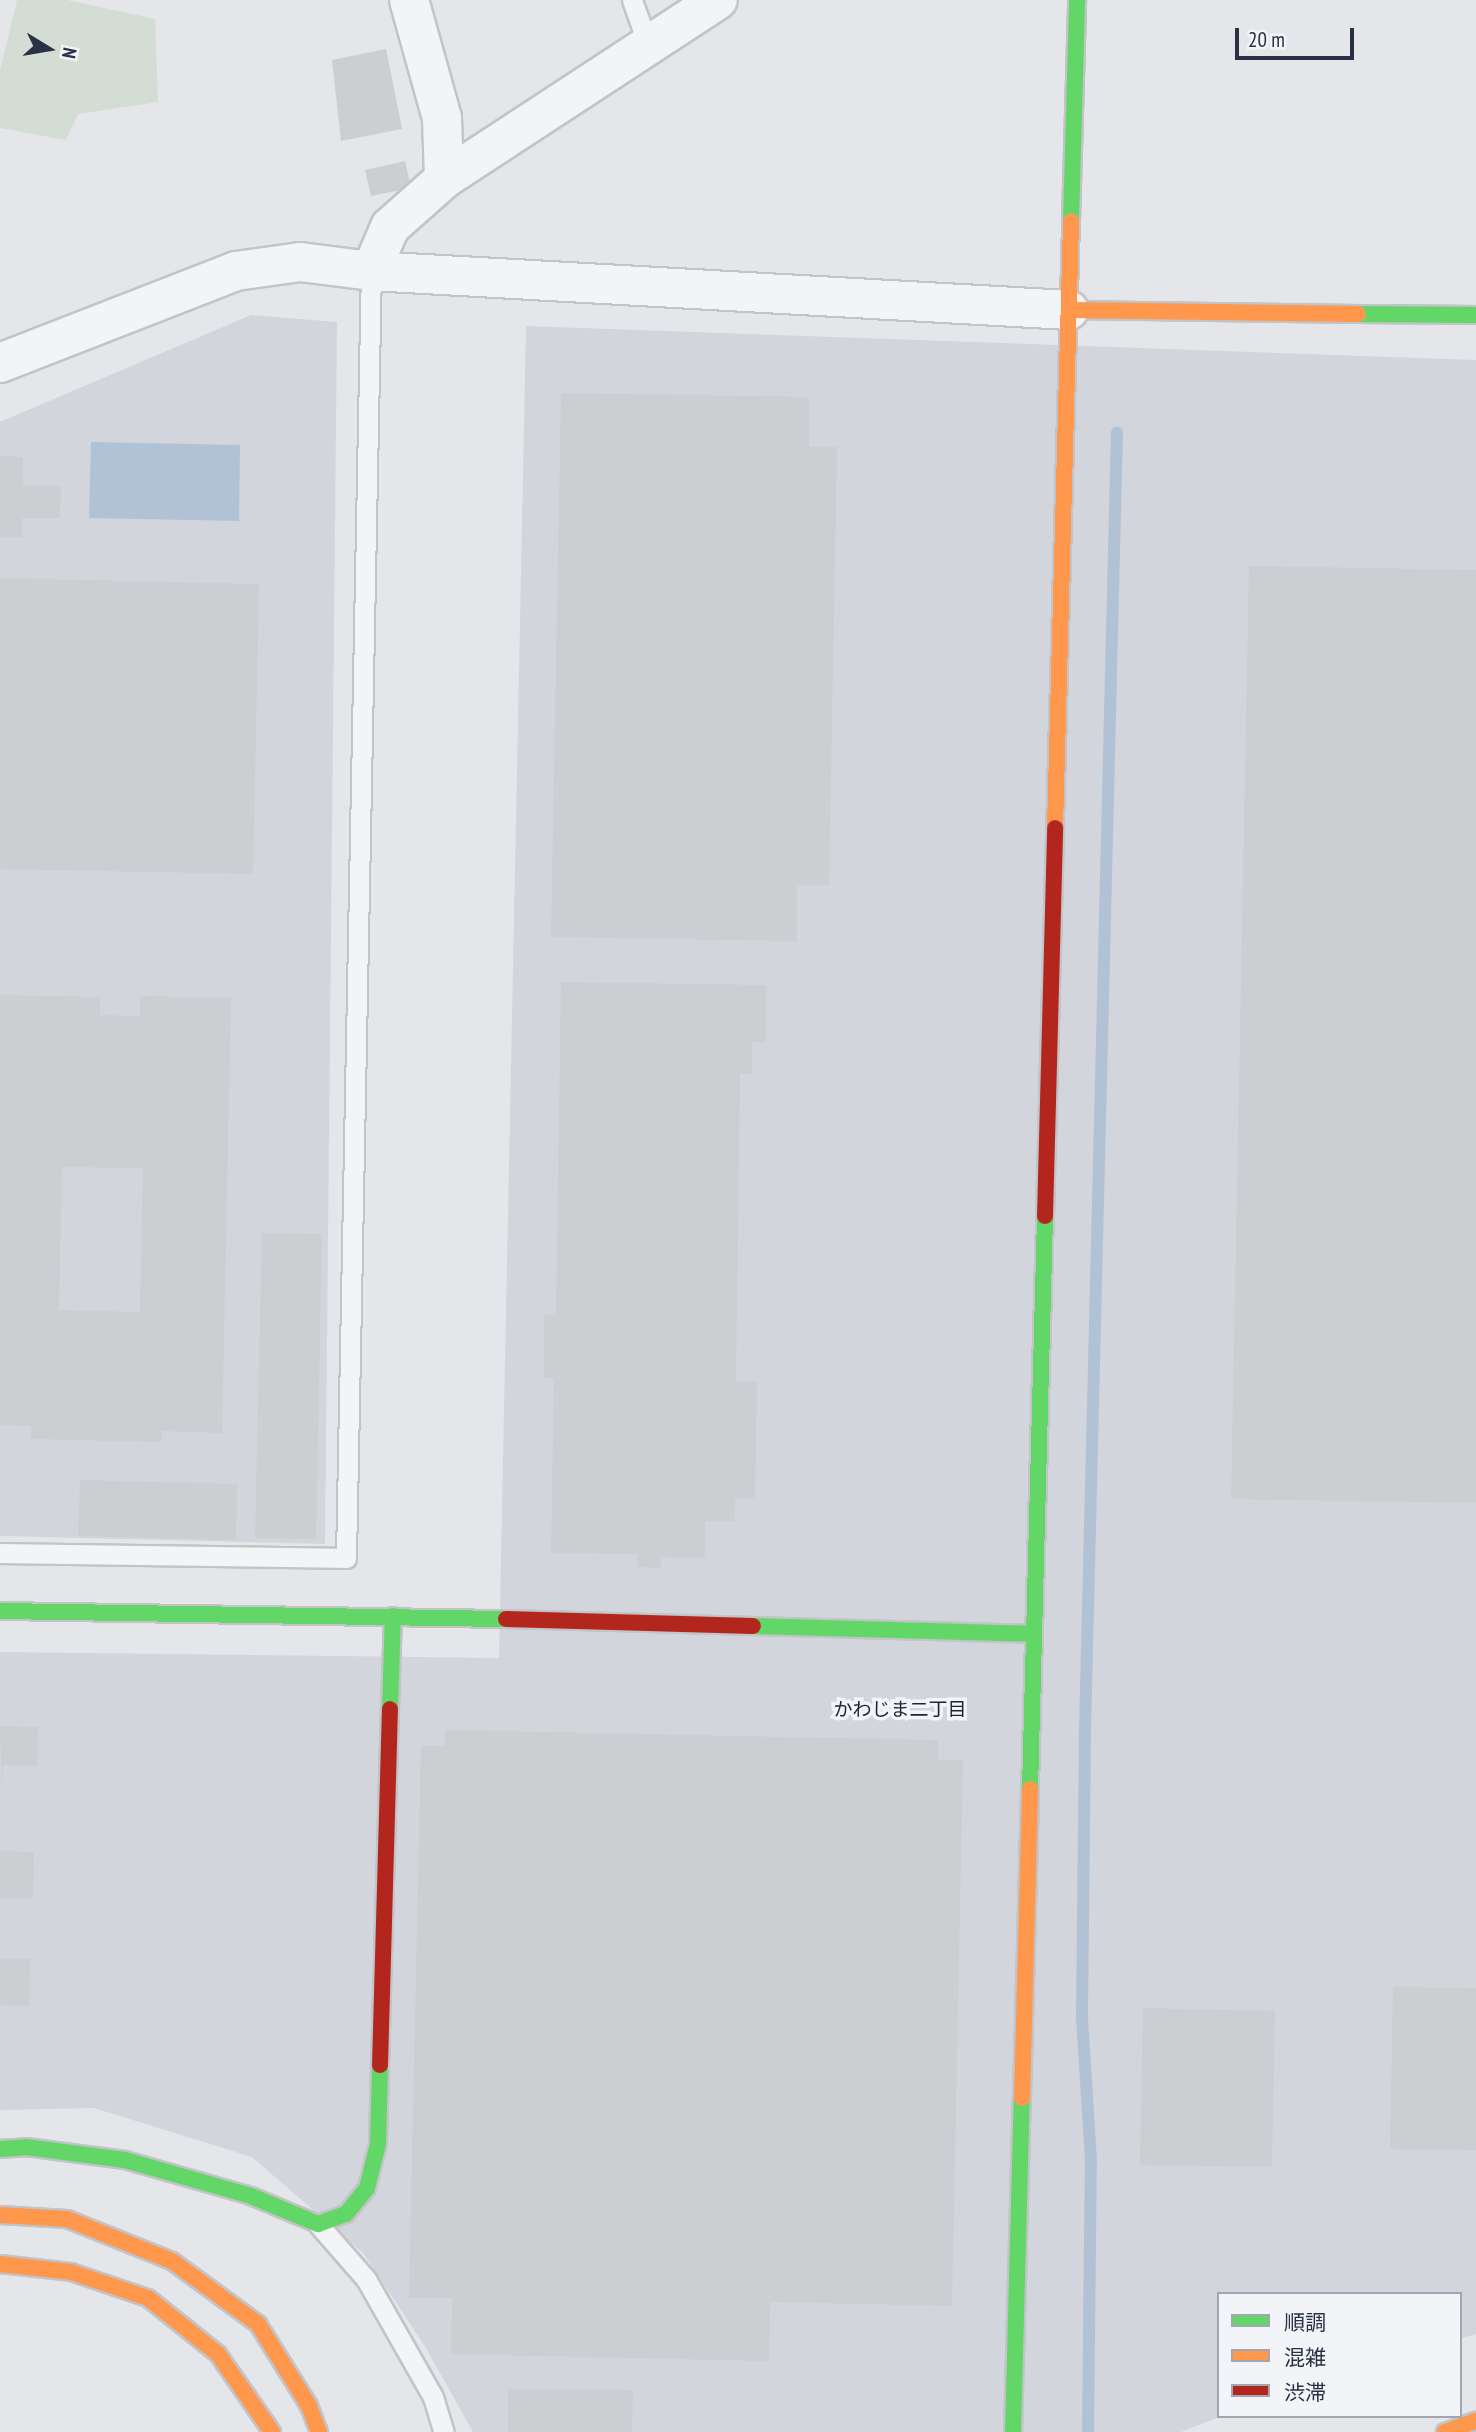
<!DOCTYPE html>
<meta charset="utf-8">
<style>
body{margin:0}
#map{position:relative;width:1476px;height:2432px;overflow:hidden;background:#e4e6e9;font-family:"PT Sans Narrow","Noto Sans JP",sans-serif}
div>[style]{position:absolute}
.built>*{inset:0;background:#d2d5dc}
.green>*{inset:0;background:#d4ddd4}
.water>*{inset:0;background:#b1c2d5}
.stream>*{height:12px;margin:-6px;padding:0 6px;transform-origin:6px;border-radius:6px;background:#b1c2d5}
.building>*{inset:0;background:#ccced2}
.roads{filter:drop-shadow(2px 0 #c2c4c7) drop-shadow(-2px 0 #c2c4c7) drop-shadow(0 2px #c2c4c7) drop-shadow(0 -2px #c2c4c7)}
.lane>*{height:19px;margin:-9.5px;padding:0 9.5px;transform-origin:9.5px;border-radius:9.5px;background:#f3f4f6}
.street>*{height:38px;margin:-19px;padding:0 19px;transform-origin:19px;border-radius:19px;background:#f3f4f6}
.fast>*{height:16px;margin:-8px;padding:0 8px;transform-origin:8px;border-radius:8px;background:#63d668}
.slow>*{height:16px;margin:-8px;padding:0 8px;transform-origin:8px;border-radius:8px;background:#ff974d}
.jam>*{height:16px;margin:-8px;padding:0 8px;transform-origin:8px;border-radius:8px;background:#b3261e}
span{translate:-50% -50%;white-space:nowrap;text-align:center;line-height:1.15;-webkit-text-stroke:7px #f2f4f8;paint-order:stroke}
.neighbourhood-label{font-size:19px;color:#1b2335}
.legend{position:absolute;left:1217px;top:2292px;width:245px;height:126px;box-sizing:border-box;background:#f2f4f8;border:2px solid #a2a6b0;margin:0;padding:9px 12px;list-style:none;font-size:21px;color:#293244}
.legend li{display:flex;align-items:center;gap:14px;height:35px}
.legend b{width:35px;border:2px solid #a2a6b0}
.north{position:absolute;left:14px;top:14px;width:70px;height:70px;-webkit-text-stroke:5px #f2f4f8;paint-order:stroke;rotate:101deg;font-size:19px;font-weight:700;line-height:28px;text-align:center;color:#293244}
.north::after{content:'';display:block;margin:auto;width:24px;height:32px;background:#293244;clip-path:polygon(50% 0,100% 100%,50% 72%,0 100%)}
.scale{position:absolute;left:1235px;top:28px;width:119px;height:32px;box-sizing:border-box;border:4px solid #293244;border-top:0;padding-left:9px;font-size:21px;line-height:24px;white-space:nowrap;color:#293244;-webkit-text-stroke:5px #f2f4f8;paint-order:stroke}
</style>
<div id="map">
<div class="built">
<div style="clip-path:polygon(251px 315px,337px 322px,325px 1544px,0 1536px,0 422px)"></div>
<div style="clip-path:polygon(526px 326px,1476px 360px,1476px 2334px,1460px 2339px,1460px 2294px,1219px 2294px,1222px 2416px,1181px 2432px,473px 2432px,426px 2348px,364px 2254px,252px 2157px,94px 2108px,0 2110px,0 1652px,499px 1658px)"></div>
</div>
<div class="green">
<div style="clip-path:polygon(17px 0,67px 0,155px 19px,158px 102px,78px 114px,66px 140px,0 128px,0 71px)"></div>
</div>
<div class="water">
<div style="clip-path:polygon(91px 442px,240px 445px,239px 521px,89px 518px)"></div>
</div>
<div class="stream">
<div style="left:1088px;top:2432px;width:271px;rotate:-89.4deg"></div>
<div style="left:1091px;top:2161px;width:145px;rotate:-93.6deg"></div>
<div style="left:1082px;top:2016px;width:286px;rotate:-89.4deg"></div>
<div style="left:1085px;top:1730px;width:1298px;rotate:-88.59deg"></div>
</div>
<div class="building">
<div style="clip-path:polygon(386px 49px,402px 129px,341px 141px,332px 60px)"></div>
<div style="clip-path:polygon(405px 161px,411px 188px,371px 196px,365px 170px)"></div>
<div style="clip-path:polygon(561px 393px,809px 397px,809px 447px,837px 447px,829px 885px,797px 885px,797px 941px,551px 937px)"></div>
<div style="clip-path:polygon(0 456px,23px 457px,23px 485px,61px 486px,60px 518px,22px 518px,22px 537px,0 537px)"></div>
<div style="clip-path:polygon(1249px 566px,1476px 570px,1476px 1503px,1231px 1499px)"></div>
<div style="clip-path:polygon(0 578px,259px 584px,253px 874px,0 869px)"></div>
<div style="clip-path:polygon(561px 982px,766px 985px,766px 1042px,752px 1042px,752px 1074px,740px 1074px,736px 1381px,757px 1381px,755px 1499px,735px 1498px,734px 1521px,705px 1521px,705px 1558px,661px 1557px,661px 1568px,637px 1567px,638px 1554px,551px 1553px,554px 1378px,544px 1378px,544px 1315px,556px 1315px)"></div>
<div style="clip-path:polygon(evenodd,0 995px,100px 997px,100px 1015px,140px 1016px,140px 996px,231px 998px,222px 1433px,162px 1431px,161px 1442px,31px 1439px,31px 1426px,0 1425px,0 995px,62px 1167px,143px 1168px,140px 1312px,59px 1310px,62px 1167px)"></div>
<div style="clip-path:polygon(262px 1233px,322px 1234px,316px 1539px,255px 1538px)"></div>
<div style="clip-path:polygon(80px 1480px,237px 1484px,236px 1540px,78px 1536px)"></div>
<div style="clip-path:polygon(0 1726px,38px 1727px,37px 1766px,3px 1765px,2px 1789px)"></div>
<div style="clip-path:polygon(445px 1730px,938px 1740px,938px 1760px,963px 1760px,952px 2306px,770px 2302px,769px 2361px,451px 2354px,452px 2298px,409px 2298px,421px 1746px,445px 1746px)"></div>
<div style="clip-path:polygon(0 1851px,34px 1852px,33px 1899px,0 1898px)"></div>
<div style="clip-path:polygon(0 1959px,30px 1959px,29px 2006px,0 2005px)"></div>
<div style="clip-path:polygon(1393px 1987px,1476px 1988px,1476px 2150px,1390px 2149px)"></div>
<div style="clip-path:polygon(1143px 2008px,1275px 2011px,1272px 2167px,1140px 2165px)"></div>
<div style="clip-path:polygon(508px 2389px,633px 2390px,632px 2432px,508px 2432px)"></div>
</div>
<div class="roads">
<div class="lane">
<div style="left:632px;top:0;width:48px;rotate:70.4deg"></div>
<div style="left:0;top:1553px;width:346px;rotate:0.8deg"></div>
<div style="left:346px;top:1558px;width:1287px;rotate:-88.89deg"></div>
<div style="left:318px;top:2224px;width:73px;rotate:48.9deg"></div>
<div style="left:366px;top:2279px;width:136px;rotate:60.4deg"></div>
<div style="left:433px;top:2397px;width:37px;rotate:73deg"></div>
</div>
<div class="street">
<div style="left:409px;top:0;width:123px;rotate:74.4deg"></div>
<div style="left:442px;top:118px;width:61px;rotate:88.1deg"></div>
<div style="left:371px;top:271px;width:48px;rotate:-66.6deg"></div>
<div style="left:390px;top:227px;width:72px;rotate:-41.6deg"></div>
<div style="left:444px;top:179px;width:327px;rotate:-33.2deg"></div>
<div style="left:0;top:363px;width:253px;rotate:-21.3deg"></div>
<div style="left:236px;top:271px;width:65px;rotate:-8deg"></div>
<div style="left:300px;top:262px;width:72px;rotate:7.2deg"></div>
<div style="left:371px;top:271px;width:699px;rotate:3.2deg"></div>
</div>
<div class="fast">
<div style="left:1071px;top:221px;width:221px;rotate:-88.4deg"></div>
<div style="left:1358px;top:314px;width:118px;rotate:0.5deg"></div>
<div style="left:0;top:1611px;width:506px;rotate:0.91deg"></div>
<div style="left:753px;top:1626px;width:279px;rotate:1.6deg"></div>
<div style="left:390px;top:1709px;width:93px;rotate:-88.2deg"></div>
<div style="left:1030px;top:1789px;width:573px;rotate:-88.5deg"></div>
<div style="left:0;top:2149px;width:26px;rotate:-4deg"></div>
<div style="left:26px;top:2147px;width:100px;rotate:7.5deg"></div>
<div style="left:125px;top:2160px;width:131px;rotate:15.9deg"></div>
<div style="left:251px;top:2196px;width:73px;rotate:22.7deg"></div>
<div style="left:318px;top:2224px;width:30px;rotate:-20deg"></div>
<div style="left:346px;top:2214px;width:33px;rotate:-51deg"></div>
<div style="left:367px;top:2188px;width:45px;rotate:-76deg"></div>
<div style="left:378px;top:2144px;width:79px;rotate:-88.5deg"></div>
<div style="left:1013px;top:2432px;width:334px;rotate:-88.5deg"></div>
</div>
<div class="slow">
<div style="left:1069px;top:310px;width:289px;rotate:0.8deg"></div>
<div style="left:1055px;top:828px;width:607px;rotate:-88.49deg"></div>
<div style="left:1022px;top:2098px;width:309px;rotate:-88.5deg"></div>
<div style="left:0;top:2215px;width:67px;rotate:3.4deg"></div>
<div style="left:67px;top:2219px;width:113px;rotate:21.8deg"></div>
<div style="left:172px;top:2261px;width:107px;rotate:36.2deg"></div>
<div style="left:258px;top:2324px;width:97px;rotate:58.1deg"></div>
<div style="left:309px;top:2406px;width:28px;rotate:69deg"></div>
<div style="left:0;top:2264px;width:71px;rotate:6.4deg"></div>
<div style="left:71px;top:2272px;width:81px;rotate:18.7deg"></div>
<div style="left:148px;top:2298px;width:90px;rotate:38.7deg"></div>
<div style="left:218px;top:2354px;width:95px;rotate:55.3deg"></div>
<div style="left:1445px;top:2432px;width:33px;rotate:-20deg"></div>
</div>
<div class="jam">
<div style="left:1045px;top:1216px;width:388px;rotate:-88.5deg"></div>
<div style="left:506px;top:1619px;width:247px;rotate:1.6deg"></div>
<div style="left:380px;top:2065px;width:356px;rotate:-88.4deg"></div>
</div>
</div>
<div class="neighbourhood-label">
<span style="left:900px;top:1710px">かわじま二丁目</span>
</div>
<ul class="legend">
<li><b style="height:9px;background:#63d668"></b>順調</li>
<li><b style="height:9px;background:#ff974d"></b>混雑</li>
<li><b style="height:9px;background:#b3261e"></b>渋滞</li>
</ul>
<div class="north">N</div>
<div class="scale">20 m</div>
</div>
